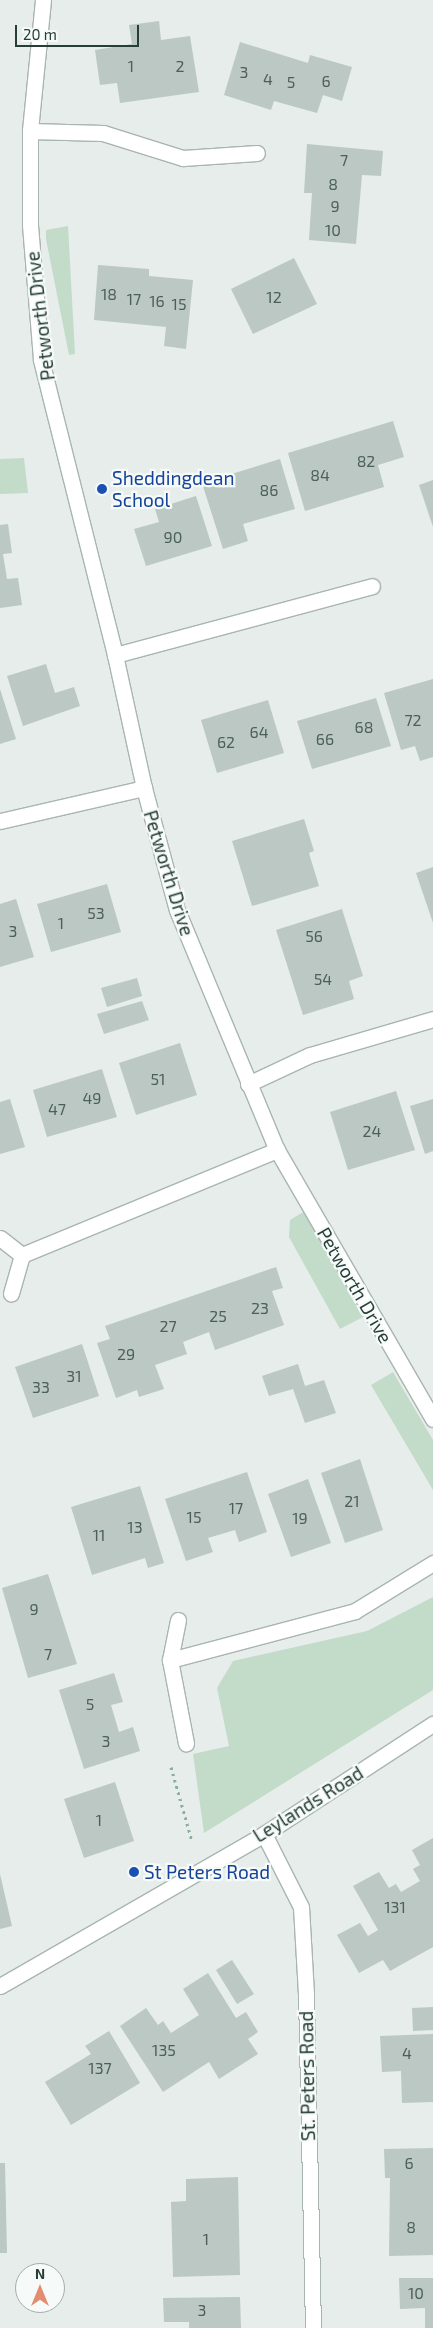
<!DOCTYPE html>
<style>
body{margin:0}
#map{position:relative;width:433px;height:2328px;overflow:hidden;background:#e6edea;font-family:"Exo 2",sans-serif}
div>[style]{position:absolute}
.green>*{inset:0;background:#c2dcc9}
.building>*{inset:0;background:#bcc8c3}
.path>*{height:3px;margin-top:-1.5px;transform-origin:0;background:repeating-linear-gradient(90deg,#8aaea3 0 2.5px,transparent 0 6.5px)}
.roads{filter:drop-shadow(1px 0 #a9b5b1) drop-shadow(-1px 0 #a9b5b1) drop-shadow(0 1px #a9b5b1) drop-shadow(0 -1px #a9b5b1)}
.minor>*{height:15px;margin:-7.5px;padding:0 7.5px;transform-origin:7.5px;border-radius:7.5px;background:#fff}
.dots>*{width:14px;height:14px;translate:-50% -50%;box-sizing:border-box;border:2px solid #f6faf8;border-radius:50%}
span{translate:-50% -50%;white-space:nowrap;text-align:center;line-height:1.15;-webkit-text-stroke:4.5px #f6faf8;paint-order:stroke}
.number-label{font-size:16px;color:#4c605b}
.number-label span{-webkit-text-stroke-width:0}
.street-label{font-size:19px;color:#273e38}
.transit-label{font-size:19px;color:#164399}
.left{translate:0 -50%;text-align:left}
.north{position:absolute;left:15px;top:2263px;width:50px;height:50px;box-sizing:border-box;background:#f6faf8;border:1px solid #a3afab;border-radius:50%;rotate:0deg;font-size:14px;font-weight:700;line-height:20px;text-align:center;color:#273e38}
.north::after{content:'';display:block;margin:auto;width:18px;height:22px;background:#e48c6e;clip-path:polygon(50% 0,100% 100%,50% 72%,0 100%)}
.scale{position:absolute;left:15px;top:25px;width:124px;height:22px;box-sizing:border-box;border:2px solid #273e38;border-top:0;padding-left:6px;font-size:15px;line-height:18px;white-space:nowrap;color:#273e38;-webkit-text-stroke:4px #f6faf8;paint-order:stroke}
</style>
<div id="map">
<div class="green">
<div style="clip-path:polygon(68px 226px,75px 354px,69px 355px,46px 239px,46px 230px)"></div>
<div style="clip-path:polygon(24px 458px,28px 493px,0 494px,0 459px)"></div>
<div style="clip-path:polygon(305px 1211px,363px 1317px,340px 1329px,289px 1237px,290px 1220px)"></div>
<div style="clip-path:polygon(393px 1372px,433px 1440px,433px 1490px,371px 1385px)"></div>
<div style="clip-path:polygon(433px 1597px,433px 1690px,204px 1833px,193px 1754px,229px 1746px,217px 1688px,233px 1661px,367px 1631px)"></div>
</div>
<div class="building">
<div style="clip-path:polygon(159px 21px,161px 40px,190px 36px,199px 92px,120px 103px,117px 83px,100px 85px,95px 50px,132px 44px,129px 25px)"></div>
<div style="clip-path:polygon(240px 42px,308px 63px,310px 55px,352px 67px,342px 101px,323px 95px,317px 113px,274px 101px,271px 110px,224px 95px)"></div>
<div style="clip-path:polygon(307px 144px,383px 151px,381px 176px,362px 175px,356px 244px,309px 240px,312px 193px,304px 193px)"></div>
<div style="clip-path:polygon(294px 258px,317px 304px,253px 334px,231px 289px)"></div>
<div style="clip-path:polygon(98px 265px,149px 269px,149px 276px,193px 280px,186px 349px,164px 346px,166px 327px,94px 320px)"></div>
<div style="clip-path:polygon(393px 421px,404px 457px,378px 465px,384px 487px,305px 511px,288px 453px)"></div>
<div style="clip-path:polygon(280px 459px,295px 509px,243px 524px,248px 541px,223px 549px,202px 483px)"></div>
<div style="clip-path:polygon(433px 480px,433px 527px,419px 485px)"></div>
<div style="clip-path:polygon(196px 496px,212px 546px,146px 566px,134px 529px,159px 522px,155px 509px)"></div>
<div style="clip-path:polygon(8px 524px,12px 553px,3px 554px,7px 579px,18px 578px,22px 605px,0 608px,0 525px)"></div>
<div style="clip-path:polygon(46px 664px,55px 693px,74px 687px,80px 706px,23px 726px,7px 676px)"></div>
<div style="clip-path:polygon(433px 679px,433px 757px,420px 761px,415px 746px,401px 750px,384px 693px)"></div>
<div style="clip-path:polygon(0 689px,16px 739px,0 744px)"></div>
<div style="clip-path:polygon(376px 698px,391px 746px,312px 769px,297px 721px)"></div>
<div style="clip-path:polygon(268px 700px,284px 753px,217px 773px,201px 720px)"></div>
<div style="clip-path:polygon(304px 819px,314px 851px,309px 853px,319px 886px,252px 906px,232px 841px)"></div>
<div style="clip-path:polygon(433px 867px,433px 923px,416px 873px)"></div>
<div style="clip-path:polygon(107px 884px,121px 932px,51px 952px,37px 904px)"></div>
<div style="clip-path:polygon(16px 899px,34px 957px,0 967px,0 904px)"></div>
<div style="clip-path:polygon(342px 909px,363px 976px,349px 981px,354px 999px,303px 1015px,276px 930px)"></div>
<div style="clip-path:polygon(137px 978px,142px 996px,107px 1007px,101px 988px)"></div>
<div style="clip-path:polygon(142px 1001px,149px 1020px,104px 1034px,97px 1014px)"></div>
<div style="clip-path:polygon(180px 1043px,197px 1095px,136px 1115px,119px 1063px)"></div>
<div style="clip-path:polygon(102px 1069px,117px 1117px,47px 1137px,33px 1090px)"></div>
<div style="clip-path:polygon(396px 1091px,415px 1150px,348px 1170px,330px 1112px)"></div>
<div style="clip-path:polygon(10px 1099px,25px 1147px,0 1154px,0 1102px)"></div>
<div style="clip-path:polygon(433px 1099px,433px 1151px,425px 1154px,410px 1106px)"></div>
<div style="clip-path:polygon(276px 1267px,283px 1288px,272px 1291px,284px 1325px,215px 1350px,209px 1332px,183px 1342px,187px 1354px,155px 1365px,164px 1389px,139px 1397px,137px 1390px,116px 1398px,97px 1343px,110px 1339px,105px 1326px)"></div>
<div style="clip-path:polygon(82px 1344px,99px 1396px,33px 1418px,15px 1367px)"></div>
<div style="clip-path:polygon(298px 1364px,305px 1386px,324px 1380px,336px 1413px,305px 1423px,293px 1389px,269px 1396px,262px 1376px)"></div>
<div style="clip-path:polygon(360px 1459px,383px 1530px,345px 1543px,321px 1473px)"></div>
<div style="clip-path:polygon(247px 1472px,267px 1532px,239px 1542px,235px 1530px,208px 1538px,213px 1552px,186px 1561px,165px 1499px)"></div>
<div style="clip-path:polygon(308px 1479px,331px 1543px,291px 1557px,268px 1494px)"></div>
<div style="clip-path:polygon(140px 1486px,164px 1563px,148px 1568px,145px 1558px,92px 1575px,71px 1507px)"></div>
<div style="clip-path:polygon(48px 1574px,77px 1664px,28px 1678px,2px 1588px)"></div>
<div style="clip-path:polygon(114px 1673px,123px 1702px,111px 1705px,119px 1732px,133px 1727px,140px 1751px,84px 1769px,59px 1690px)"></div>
<div style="clip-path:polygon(115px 1782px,134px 1841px,84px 1858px,64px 1799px)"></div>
<div style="clip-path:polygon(433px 1838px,433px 1947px,390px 1971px,383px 1960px,359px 1973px,337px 1935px,360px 1923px,368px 1936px,378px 1930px,353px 1886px,379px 1872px,389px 1888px,396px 1884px,401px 1892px,420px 1881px,413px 1869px,420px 1865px,412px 1850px)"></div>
<div style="clip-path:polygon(0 1874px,12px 1926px,0 1929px)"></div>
<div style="clip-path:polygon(232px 1960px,254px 1994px,237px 2004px,216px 1970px)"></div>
<div style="clip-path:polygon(208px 1973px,236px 2018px,246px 2012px,258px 2032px,248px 2039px,258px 2054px,219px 2079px,209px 2062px,163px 2092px,120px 2026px,146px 2008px,158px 2025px,163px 2021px,171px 2033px,199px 2015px,183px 1989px)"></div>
<div style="clip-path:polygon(433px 2007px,433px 2030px,413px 2031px,412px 2008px)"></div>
<div style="clip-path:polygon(109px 2031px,140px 2083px,71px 2125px,45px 2082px,91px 2054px,85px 2046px)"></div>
<div style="clip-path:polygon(433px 2034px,433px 2102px,402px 2103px,401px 2071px,382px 2072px,380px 2036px)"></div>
<div style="clip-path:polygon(433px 2148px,433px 2255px,389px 2256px,390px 2178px,385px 2178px,384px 2149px)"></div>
<div style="clip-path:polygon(0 2163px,5px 2163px,7px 2253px,0 2253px)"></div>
<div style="clip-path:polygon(238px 2177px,240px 2275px,173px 2277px,171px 2202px,186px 2201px,186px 2179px)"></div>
<div style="clip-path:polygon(399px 2278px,433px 2278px,433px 2328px,425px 2328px,425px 2308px,400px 2309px)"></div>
<div style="clip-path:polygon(240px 2297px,241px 2328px,189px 2328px,189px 2322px,164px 2322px,163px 2298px)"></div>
</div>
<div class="path">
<div style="left:171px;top:1767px;width:77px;rotate:74.2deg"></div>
</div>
<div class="roads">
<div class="minor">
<div style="left:43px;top:0;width:132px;rotate:95.7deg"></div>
<div style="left:30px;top:131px;width:94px;rotate:90deg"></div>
<div style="left:30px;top:225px;width:135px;rotate:85.3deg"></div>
<div style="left:41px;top:360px;width:304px;rotate:75.9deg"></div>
<div style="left:115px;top:655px;width:136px;rotate:77.7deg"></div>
<div style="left:144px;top:788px;width:126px;rotate:74.9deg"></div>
<div style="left:177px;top:910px;width:260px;rotate:67.4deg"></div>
<div style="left:277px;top:1150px;width:311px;rotate:59.9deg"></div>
<div style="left:30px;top:131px;width:73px;rotate:1.6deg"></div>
<div style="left:103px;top:133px;width:84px;rotate:17.4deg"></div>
<div style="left:183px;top:158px;width:74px;rotate:-3.9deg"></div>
<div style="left:115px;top:655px;width:266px;rotate:-15deg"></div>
<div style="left:0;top:821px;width:148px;rotate:-12.9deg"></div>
<div style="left:248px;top:1084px;width:68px;rotate:-25.1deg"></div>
<div style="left:310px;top:1055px;width:128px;rotate:-16.3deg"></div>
<div style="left:0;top:1238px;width:28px;rotate:38deg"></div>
<div style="left:22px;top:1255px;width:40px;rotate:106deg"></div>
<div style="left:22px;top:1255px;width:276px;rotate:-22.4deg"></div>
<div style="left:178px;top:1620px;width:41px;rotate:101.3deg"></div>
<div style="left:170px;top:1660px;width:85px;rotate:79.1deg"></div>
<div style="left:170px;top:1660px;width:191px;rotate:-14.8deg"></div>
<div style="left:355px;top:1611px;width:92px;rotate:-31.6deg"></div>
<div style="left:264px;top:1834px;width:82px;rotate:63.1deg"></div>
<div style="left:301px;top:1907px;width:87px;rotate:86.7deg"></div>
<div style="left:306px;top:1994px;width:334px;rotate:88.8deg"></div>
<div style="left:0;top:1986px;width:305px;rotate:-29.9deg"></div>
<div style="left:264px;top:1834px;width:202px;rotate:-33.1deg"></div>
</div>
</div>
<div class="dots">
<div style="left:102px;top:489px;background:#1a4fb4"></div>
<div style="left:134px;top:1872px;background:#1a4fb4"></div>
</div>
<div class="number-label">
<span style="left:131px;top:66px">1</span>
<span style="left:180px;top:66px">2</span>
<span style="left:244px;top:72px">3</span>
<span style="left:268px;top:79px">4</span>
<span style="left:326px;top:81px">6</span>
<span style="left:291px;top:82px">5</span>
<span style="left:344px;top:160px">7</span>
<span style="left:333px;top:184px">8</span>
<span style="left:335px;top:206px">9</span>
<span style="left:333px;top:230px">10</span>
<span style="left:109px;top:294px">18</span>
<span style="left:274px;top:297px">12</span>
<span style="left:134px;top:299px">17</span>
<span style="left:157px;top:301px">16</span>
<span style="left:179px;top:304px">15</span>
<span style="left:366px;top:461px">82</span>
<span style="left:320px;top:475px">84</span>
<span style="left:269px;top:490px">86</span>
<span style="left:173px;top:537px">90</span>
<span style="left:413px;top:720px">72</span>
<span style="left:364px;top:727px">68</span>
<span style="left:259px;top:732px">64</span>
<span style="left:325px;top:739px">66</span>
<span style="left:226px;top:742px">62</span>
<span style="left:96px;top:913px">53</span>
<span style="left:61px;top:923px">1</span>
<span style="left:13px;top:931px">3</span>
<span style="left:314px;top:936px">56</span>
<span style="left:323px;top:979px">54</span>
<span style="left:158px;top:1079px">51</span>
<span style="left:92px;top:1098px">49</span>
<span style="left:57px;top:1109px">47</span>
<span style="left:372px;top:1131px">24</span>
<span style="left:260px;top:1308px">23</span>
<span style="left:218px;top:1316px">25</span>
<span style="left:168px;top:1326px">27</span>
<span style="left:126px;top:1354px">29</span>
<span style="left:74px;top:1376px">31</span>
<span style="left:41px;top:1387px">33</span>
<span style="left:352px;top:1501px">21</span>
<span style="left:236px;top:1508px">17</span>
<span style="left:194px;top:1517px">15</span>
<span style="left:300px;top:1518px">19</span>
<span style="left:135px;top:1527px">13</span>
<span style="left:99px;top:1535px">11</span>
<span style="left:34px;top:1609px">9</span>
<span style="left:48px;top:1654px">7</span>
<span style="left:90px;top:1704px">5</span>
<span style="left:106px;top:1741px">3</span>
<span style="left:99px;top:1820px">1</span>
<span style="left:395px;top:1907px">131</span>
<span style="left:164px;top:2050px">135</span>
<span style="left:407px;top:2053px">4</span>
<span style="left:100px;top:2068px">137</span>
<span style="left:409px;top:2163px">6</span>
<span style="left:411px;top:2227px">8</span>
<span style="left:206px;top:2239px">1</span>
<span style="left:416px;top:2293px">10</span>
<span style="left:202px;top:2310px">3</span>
</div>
<div class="street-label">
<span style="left:40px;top:316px;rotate:-97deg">Petworth Drive</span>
<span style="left:169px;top:873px;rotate:73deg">Petworth Drive</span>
<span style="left:355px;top:1285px;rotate:60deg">Petworth Drive</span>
<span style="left:308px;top:1804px;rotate:-32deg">Leylands Road</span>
<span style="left:307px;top:2076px;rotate:-91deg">St. Peters Road</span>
</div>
<div class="transit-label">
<span class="left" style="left:112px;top:489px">Sheddingdean<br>School</span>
<span class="left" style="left:144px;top:1872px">St Peters Road</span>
</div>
<div class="north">N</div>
<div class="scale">20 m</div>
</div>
